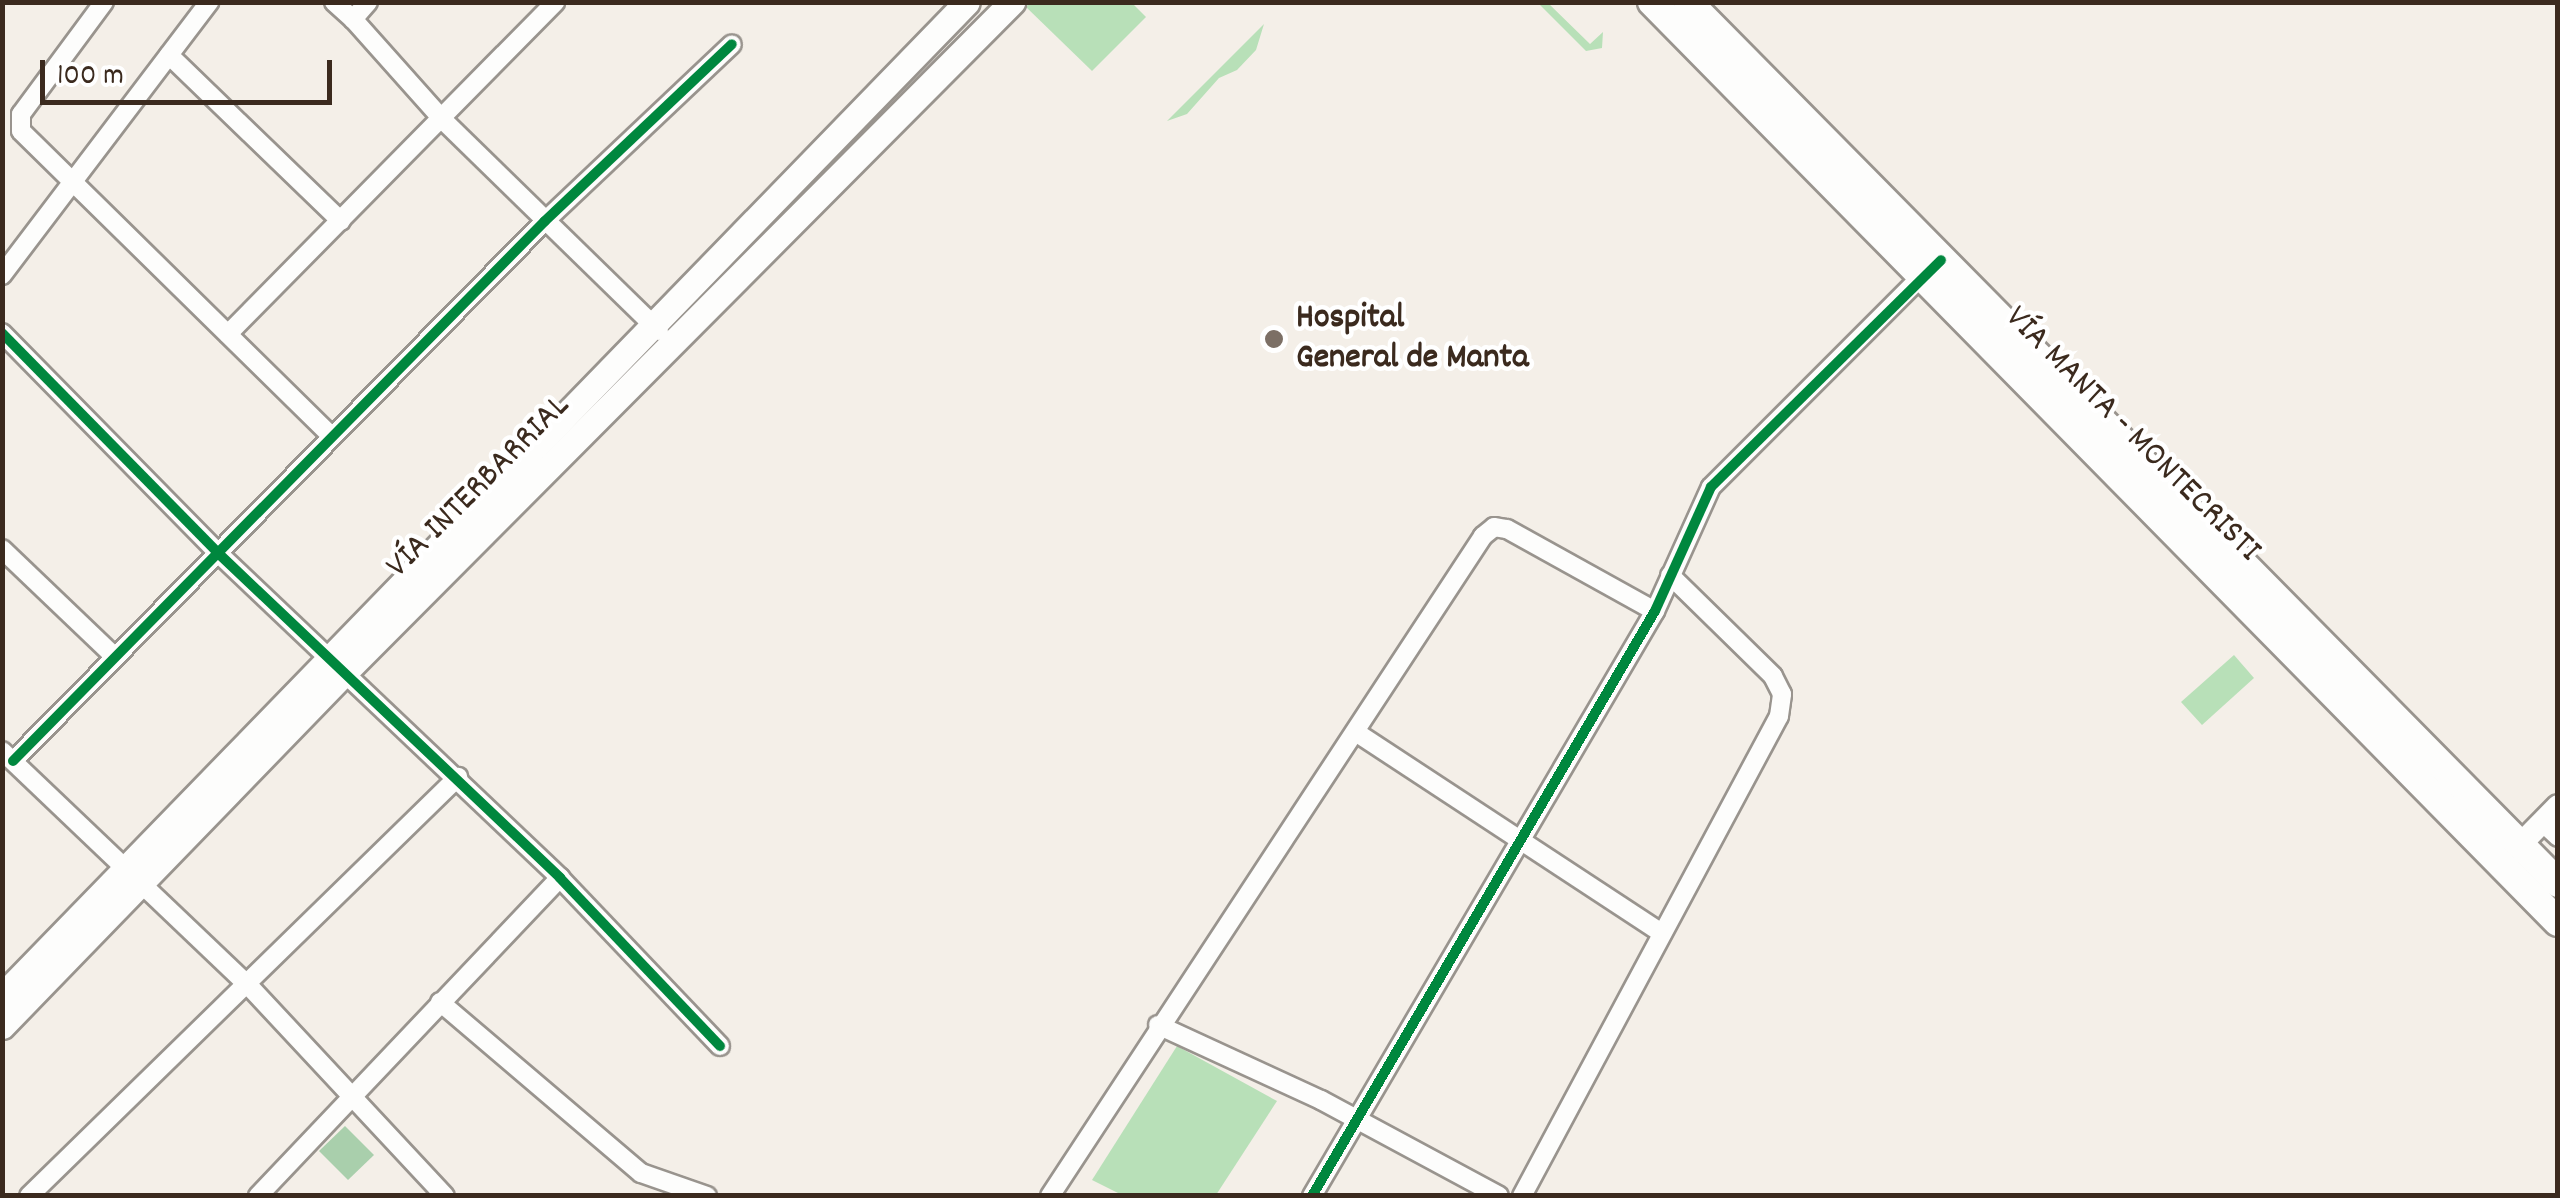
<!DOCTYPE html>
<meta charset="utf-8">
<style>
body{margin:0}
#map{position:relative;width:2560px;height:1198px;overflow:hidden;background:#f4efe8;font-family:Dekko,sans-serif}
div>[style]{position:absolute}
.green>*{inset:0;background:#b8e0b8}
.forest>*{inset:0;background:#a9cfac}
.roads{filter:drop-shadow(2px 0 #99948e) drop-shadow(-2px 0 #99948e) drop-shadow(0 2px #99948e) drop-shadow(0 -2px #99948e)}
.minor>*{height:18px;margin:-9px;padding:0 9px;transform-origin:9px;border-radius:9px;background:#fdfdfc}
.tertiary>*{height:22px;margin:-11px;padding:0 11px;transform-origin:11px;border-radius:11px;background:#fdfdfc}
.secondary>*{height:25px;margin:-12.5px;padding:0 12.5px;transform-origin:12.5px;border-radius:12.5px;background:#fdfdfc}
.primary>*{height:28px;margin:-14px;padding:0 14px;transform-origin:14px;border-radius:14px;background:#fdfdfc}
.cycleway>*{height:10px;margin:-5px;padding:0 5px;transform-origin:5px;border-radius:5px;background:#00873e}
.dots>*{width:28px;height:28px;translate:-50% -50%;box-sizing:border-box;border:5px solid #fff;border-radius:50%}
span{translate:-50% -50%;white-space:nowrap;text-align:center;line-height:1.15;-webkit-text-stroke:9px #fff;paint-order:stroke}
.poi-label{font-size:35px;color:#3b2a1e;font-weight:700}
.left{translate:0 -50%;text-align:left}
.street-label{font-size:35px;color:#3b2a1e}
.frame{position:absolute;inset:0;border:5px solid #3b2a1e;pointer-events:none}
.scale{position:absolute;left:40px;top:60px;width:292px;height:45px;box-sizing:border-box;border:5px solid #3b2a1e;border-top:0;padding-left:12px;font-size:30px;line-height:35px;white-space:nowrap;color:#3b2a1e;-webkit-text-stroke:8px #fff;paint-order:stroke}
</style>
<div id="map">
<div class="green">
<div style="clip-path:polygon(1031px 2px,1132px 3px,1146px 17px,1092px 71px,1026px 7px)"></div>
<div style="clip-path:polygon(1538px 3px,1548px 3px,1590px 44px,1603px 32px,1602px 48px,1586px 51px)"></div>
<div style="clip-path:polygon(1264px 24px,1256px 50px,1237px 70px,1219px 78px,1187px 114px,1167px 121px)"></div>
<div style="clip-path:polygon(2234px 655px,2254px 678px,2202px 725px,2181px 702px)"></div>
<div style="clip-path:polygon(1177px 1046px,1277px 1101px,1216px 1195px,1122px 1195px,1092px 1180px)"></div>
</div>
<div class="forest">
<div style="clip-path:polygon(345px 1126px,374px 1155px,348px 1180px,319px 1151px)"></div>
</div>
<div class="roads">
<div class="minor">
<div style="left:104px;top:2px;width:139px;rotate:126.5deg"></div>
<div style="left:21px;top:114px;width:17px;rotate:90deg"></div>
<div style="left:21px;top:131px;width:436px;rotate:44.5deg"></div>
<div style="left:334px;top:2px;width:25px;rotate:42deg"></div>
<div style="left:368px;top:2px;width:23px;rotate:131deg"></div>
<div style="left:353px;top:19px;width:135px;rotate:48.3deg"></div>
<div style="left:443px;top:120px;width:302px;rotate:44.3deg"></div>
<div style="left:169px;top:55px;width:239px;rotate:44deg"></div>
<div style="left:2px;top:275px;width:343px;rotate:-52.8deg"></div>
<div style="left:2px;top:333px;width:308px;rotate:45.5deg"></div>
<div style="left:218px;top:553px;width:472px;rotate:43.5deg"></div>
<div style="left:560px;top:878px;width:232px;rotate:46.4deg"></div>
<div style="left:228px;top:334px;width:466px;rotate:-45.4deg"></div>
<div style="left:2px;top:549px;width:156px;rotate:43.7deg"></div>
<div style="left:1357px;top:733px;width:365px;rotate:33.3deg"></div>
<div style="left:2px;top:751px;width:341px;rotate:43.6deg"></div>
<div style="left:249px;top:986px;width:287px;rotate:47deg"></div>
<div style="left:13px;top:761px;width:758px;rotate:-45.43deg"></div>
<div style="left:545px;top:221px;width:257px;rotate:-43.4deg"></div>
<div style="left:2542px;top:822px;width:22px;rotate:43deg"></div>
<div style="left:440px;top:1002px;width:264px;rotate:40.4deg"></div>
<div style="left:641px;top:1173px;width:70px;rotate:19.2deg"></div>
<div style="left:1158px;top:1025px;width:179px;rotate:24.7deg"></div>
<div style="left:1321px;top:1100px;width:202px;rotate:28.3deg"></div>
<div style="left:29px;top:1196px;width:600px;rotate:-44.32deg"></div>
<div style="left:258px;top:1196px;width:439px;rotate:-46.5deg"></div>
<div style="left:1050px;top:1196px;width:789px;rotate:-56.73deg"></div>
<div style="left:1483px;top:536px;width:14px;rotate:-39deg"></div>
<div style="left:1494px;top:527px;width:13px;rotate:9deg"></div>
<div style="left:1507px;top:529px;width:169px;rotate:29deg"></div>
<div style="left:1312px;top:1196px;width:678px;rotate:-59.62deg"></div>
<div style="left:1655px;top:611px;width:136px;rotate:-65.7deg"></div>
<div style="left:1711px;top:487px;width:308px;rotate:-45deg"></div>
<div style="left:1522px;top:1196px;width:544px;rotate:-61.83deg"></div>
<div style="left:1779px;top:716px;width:22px;rotate:-82deg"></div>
<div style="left:1782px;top:694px;width:20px;rotate:-117deg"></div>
<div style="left:1773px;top:676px;width:144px;rotate:-135.6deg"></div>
</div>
<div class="tertiary">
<div style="left:2511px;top:854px;width:67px;rotate:-45.6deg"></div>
</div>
<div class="secondary">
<div style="left:2px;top:996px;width:1385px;rotate:-45.85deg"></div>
<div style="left:2px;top:1026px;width:496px;rotate:-45.9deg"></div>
<div style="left:347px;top:670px;width:943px;rotate:-45.13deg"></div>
</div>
<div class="primary">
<div style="left:1652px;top:2px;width:1291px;rotate:45.44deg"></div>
<div style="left:1688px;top:2px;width:1238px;rotate:45.36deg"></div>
</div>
</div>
<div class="cycleway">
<div style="left:2px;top:333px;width:308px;rotate:45.5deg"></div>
<div style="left:218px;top:553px;width:472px;rotate:43.5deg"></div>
<div style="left:560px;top:878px;width:232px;rotate:46.4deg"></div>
<div style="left:13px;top:761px;width:758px;rotate:-45.43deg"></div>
<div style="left:545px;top:221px;width:257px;rotate:-43.4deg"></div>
<div style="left:1312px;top:1196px;width:678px;rotate:-59.62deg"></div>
<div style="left:1655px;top:611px;width:136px;rotate:-65.7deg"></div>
<div style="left:1711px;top:487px;width:323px;rotate:-44.6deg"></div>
</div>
<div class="dots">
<div style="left:1274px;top:339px;background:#7c6f65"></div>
</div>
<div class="poi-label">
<span class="left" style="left:1296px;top:339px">Hospital<br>General de Manta</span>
</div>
<div class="street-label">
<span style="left:2132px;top:435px;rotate:45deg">VÍA MANTA - MONTECRISTI</span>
<span style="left:479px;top:487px;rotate:-45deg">VÍA INTERBARRIAL</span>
</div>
<div class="frame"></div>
<div class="scale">100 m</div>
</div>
